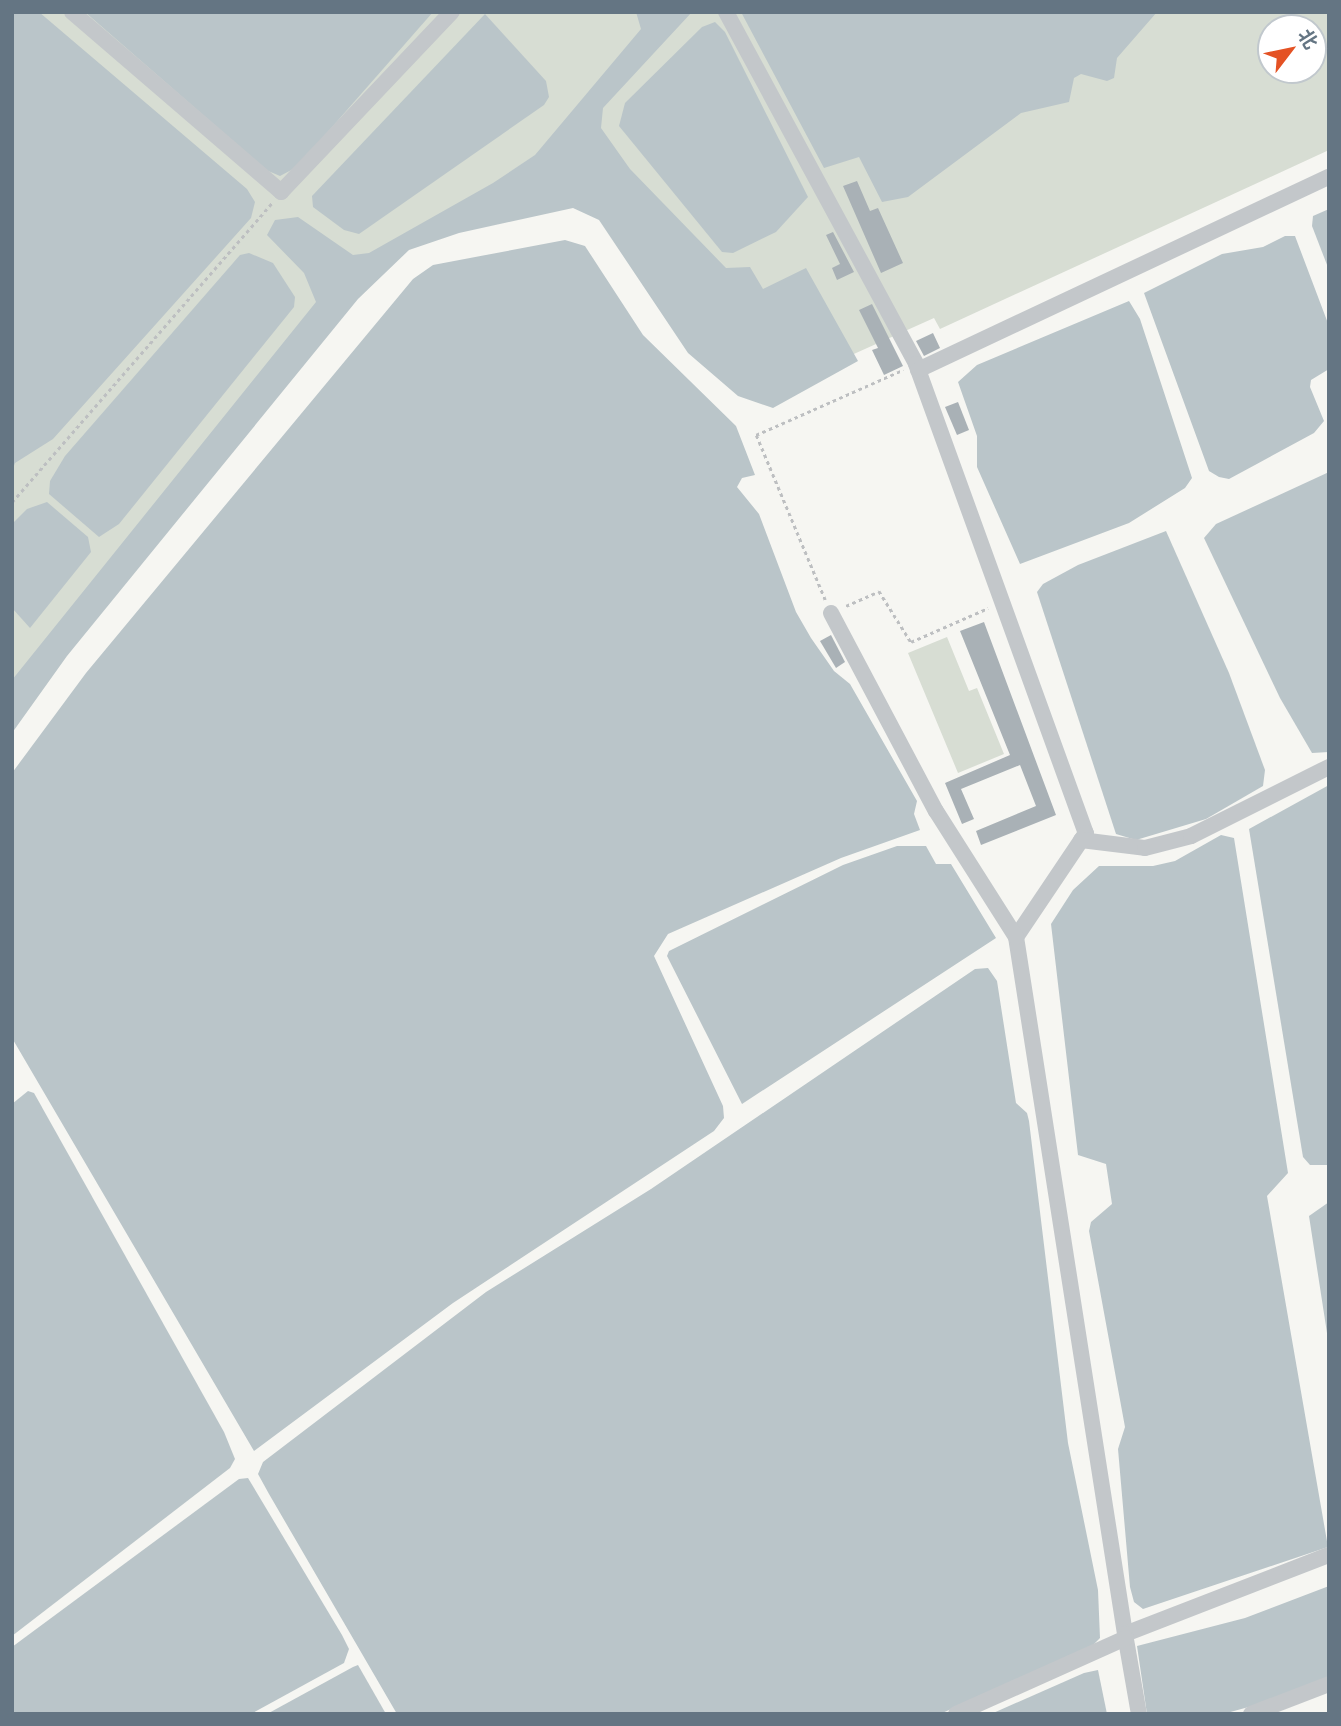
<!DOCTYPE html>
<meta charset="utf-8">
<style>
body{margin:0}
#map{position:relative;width:1341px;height:1726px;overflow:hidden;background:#f6f6f2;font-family:"Titillium Web","Noto Sans SC",sans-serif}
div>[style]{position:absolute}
.green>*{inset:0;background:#d7ddd3}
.water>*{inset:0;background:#bac5c9}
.building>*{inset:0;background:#a9b1b6}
.path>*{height:2.5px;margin-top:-1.25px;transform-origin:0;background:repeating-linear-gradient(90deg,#bdbfc1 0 3.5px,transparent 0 7px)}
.minor>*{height:16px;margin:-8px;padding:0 8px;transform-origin:8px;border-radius:8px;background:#c3c7ca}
span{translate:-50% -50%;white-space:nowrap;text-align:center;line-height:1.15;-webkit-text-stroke:7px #fff;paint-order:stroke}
.frame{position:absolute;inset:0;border:14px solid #647583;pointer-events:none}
.north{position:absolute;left:1257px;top:14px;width:70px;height:70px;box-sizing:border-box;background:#fff;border:2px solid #c1c8cd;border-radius:50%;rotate:58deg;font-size:19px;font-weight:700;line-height:28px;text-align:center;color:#647583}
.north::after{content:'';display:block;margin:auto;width:24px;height:32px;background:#e45224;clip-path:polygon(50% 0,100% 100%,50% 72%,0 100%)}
</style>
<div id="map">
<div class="green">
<div style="clip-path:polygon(evenodd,12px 12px,1329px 12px,1329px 150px,940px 329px,934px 318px,787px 384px,587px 175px,384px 255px,12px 706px,12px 12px,1271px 28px,1313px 28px,1313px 70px,1271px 70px,1271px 28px)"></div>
<div style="clip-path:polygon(947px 637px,969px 691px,977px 688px,1004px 754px,958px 773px,908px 653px)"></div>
</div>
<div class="water">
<div style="clip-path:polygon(12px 12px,39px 12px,247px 189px,255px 202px,251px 218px,53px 439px,15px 463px,12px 471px)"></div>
<div style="clip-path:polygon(85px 12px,433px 12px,297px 167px,280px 176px,266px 170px)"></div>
<div style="clip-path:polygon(636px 12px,692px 12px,603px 108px,601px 128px,630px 169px,726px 268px,750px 267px,763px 289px,806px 268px,858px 361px,773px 408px,738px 396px,688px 353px,599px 220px,573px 208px,459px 233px,409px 250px,358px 299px,67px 656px,12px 733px,12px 680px,316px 302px,304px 273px,267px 235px,275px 220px,298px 217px,353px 255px,369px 253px,493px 183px,535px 155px,641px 29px)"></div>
<div style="clip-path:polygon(741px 12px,1157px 12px,1117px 58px,1114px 78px,1107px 81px,1081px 74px,1074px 78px,1069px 102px,1021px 113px,908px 197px,882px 202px,859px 157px,824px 168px)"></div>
<div style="clip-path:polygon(485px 14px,546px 81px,549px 97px,544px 105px,359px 234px,344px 230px,313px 207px,312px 196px)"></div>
<div style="clip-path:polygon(715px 22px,725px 32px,808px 197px,776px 232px,733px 253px,722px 252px,619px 126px,625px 103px,702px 27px)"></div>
<div style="clip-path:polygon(1329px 209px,1329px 270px,1312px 226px,1313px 216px)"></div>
<div style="clip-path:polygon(1285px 236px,1295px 236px,1329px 326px,1329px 369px,1311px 380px,1310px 387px,1324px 421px,1314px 433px,1255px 465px,1229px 479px,1219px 477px,1209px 471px,1144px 293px,1222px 254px,1263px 247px)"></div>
<div style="clip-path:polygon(565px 240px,585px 246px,643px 335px,736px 426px,755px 475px,742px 478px,737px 487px,759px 514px,796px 612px,811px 638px,834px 671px,850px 684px,917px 801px,914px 814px,920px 830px,841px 858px,668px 934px,654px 956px,723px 1106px,724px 1118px,714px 1131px,453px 1303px,254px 1451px,12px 1038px,12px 773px,86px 673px,413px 279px,433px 265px)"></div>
<div style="clip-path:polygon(249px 253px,273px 263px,295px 297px,294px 307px,119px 524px,99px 537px,49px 494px,50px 481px,65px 456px,240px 255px)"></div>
<div style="clip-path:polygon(1129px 301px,1140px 319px,1192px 478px,1185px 488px,1129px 523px,1020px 564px,977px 467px,977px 436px,958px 382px,977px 365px)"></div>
<div style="clip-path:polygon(1329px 472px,1329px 752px,1312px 753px,1280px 698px,1204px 538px,1216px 524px)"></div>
<div style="clip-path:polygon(47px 502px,88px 537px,91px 552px,30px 628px,12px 608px,12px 524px,27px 509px)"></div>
<div style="clip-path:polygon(1166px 531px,1229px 673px,1265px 770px,1263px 786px,1206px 819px,1136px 840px,1116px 834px,1037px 592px,1043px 584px,1078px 565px)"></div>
<div style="clip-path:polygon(1329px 785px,1329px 1165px,1310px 1165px,1303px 1157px,1249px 829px)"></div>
<div style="clip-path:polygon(1221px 835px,1234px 838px,1288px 1173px,1267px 1196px,1328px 1547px,1143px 1609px,1134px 1602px,1130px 1587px,1118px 1449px,1125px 1427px,1089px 1231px,1091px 1222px,1112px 1204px,1106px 1164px,1078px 1155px,1051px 924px,1073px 890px,1099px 866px,1153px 866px,1175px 861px)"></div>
<div style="clip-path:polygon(897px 846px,926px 846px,936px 864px,951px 864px,996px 938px,742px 1104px,667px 956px,669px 951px,843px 865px)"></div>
<div style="clip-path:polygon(988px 968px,997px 981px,1016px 1103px,1027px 1113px,1029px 1121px,1068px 1443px,1098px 1590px,1100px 1638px,1091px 1647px,940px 1714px,397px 1714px,269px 1494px,258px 1474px,263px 1462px,486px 1292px,651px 1189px,975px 969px)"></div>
<div style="clip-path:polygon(28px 1091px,34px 1093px,224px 1432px,235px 1459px,230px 1468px,12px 1636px,12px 1104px)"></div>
<div style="clip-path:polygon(1329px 1202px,1329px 1346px,1309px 1216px)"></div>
<div style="clip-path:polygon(248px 1478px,342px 1635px,349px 1649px,344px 1663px,251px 1714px,12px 1714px,12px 1647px,239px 1479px)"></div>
<div style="clip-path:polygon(1329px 1586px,1329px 1677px,1267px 1702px,1223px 1714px,1147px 1714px,1137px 1646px,1245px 1618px)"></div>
<div style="clip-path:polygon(358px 1665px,386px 1714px,267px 1714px,353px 1667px)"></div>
<div style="clip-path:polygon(1098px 1670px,1107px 1714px,991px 1714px,1084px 1673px)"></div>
</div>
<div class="building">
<div style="clip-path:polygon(857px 181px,870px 211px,878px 208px,903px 263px,881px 273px,843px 186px)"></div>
<div style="clip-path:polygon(833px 232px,854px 272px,837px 280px,832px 268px,840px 264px,826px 235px)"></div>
<div style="clip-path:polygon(872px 304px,903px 366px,884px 375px,872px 350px,878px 348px,859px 310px)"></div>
<div style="clip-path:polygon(933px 333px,940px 348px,924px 356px,916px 341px)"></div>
<div style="clip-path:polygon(958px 402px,969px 430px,957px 435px,945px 407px)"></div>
<div style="clip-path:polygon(984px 622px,1056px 815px,981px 845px,976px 831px,1036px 806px,1020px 765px,961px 789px,974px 819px,962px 824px,945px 783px,1010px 755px,960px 631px)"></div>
<div style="clip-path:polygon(831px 635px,845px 662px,836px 668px,820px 641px)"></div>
</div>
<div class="path">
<div style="left:12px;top:502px;width:396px;rotate:-49deg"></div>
<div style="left:825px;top:600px;width:179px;rotate:-112.7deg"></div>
<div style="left:756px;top:435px;width:161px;rotate:-23.9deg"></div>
<div style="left:846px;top:606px;width:36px;rotate:-24deg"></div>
<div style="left:879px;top:591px;width:60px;rotate:57.9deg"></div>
<div style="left:911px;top:642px;width:84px;rotate:-23.8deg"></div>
</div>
<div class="minor">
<div style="left:72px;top:12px;width:276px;rotate:40.7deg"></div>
<div style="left:281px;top:192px;width:248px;rotate:-46.5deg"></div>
<div style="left:726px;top:12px;width:400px;rotate:61.6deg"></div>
<div style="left:916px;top:364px;width:499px;rotate:70.1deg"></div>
<div style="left:1086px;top:833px;width:125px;rotate:123.9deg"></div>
<div style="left:1016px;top:937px;width:705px;rotate:81.11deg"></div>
<div style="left:1125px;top:1634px;width:219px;rotate:-21.2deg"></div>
<div style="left:918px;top:370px;width:454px;rotate:-25.2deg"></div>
<div style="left:831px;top:613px;width:224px;rotate:62.1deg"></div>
<div style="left:936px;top:811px;width:149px;rotate:57.6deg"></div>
<div style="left:1081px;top:840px;width:64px;rotate:7.1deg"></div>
<div style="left:1145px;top:848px;width:48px;rotate:-14.6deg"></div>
<div style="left:1191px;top:836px;width:154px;rotate:-26.6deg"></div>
<div style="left:1125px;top:1634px;width:81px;rotate:80.1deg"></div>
<div style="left:956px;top:1714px;width:186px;rotate:-24.1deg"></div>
<div style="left:1251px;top:1714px;width:84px;rotate:-21deg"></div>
</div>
<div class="frame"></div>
<div class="north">北</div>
</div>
